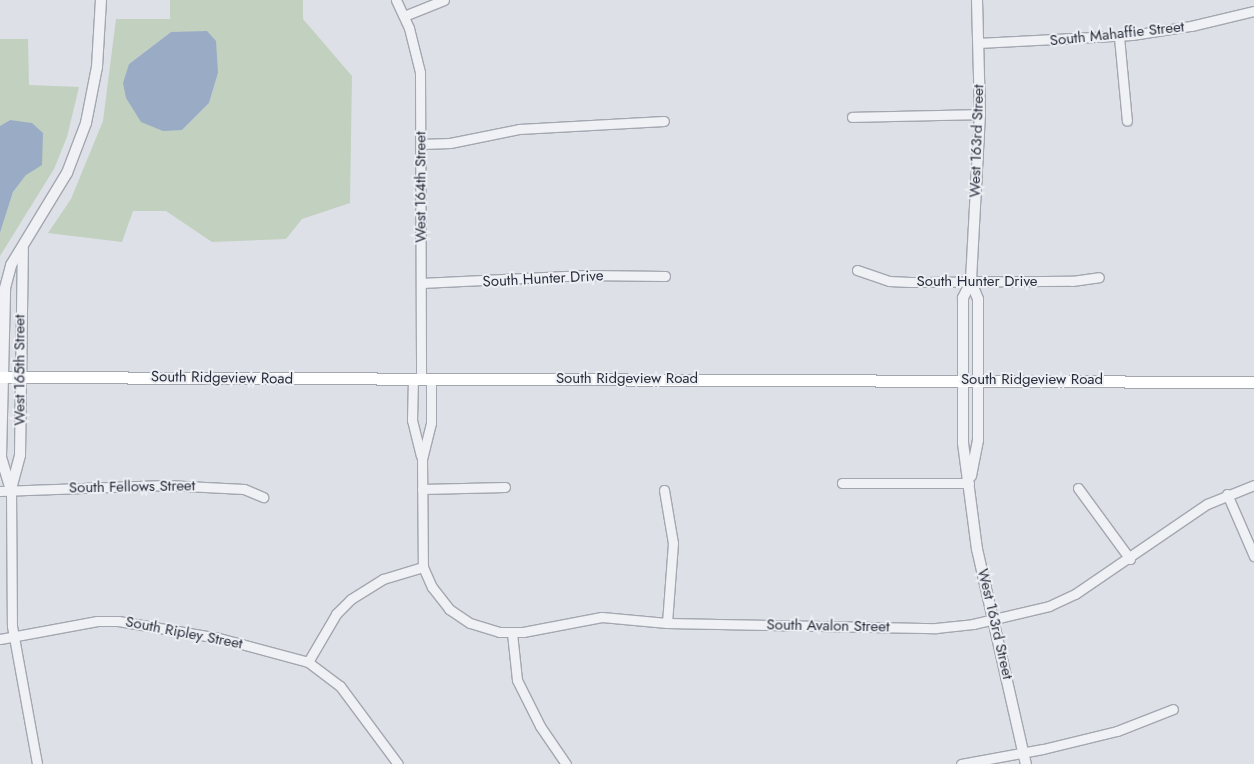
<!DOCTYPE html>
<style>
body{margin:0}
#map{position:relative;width:1254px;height:764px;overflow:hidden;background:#dde0e6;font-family:Jost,sans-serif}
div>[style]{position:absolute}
.green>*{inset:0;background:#c2d0bf}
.water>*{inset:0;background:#9aacc5}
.roads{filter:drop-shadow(1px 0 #a3a7b0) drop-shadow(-1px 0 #a3a7b0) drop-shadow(0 1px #a3a7b0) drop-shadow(0 -1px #a3a7b0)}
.minor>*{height:9px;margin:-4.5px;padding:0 4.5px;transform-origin:4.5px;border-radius:4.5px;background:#f0f1f5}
.tertiary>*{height:10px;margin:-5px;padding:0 5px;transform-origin:5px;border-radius:5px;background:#f0f1f5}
.secondary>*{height:11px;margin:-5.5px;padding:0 5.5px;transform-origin:5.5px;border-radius:5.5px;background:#fff}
span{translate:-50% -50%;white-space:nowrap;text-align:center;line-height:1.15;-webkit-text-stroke:4px #edeff4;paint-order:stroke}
.street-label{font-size:15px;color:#282e3c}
</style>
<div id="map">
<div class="green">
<div style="clip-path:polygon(evenodd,170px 0,303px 0,303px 19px,352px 76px,350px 203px,302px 219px,286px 239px,212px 242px,166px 211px,133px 211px,122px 242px,48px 233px,71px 199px,103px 121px,116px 19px,170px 19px,170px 0,171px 32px,218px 73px,209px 103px,182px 130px,129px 64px,171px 32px)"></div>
<div style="clip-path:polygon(0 39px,28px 39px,29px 85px,79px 87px,67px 137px,54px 169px,0 256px,0 233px,13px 192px,26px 175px,10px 120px,0 126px)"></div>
</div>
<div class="water">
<div style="clip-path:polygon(207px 31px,216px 41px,218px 73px,209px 103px,182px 130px,163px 131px,141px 122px,126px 98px,123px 83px,129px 64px,171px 32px)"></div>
<div style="clip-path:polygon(10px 120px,32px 123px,43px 133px,42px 165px,26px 175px,13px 192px,0 233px,0 126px)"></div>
</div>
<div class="roads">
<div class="minor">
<div style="left:396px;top:0;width:31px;rotate:65deg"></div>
<div style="left:409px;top:28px;width:45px;rotate:76deg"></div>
<div style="left:420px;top:72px;width:307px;rotate:89.8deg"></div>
<div style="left:404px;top:16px;width:43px;rotate:-21.8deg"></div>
<div style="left:1119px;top:37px;width:84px;rotate:84.6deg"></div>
<div style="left:978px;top:43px;width:154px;rotate:-3deg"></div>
<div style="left:1132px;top:35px;width:60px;rotate:-8.7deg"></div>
<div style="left:1191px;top:26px;width:65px;rotate:-13.4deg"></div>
<div style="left:852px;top:117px;width:128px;rotate:-1.3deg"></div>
<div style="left:421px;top:144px;width:29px;rotate:-2deg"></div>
<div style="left:450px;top:143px;width:70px;rotate:-11.5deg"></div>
<div style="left:519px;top:129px;width:145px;rotate:-3.2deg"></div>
<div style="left:857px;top:270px;width:34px;rotate:19deg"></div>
<div style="left:889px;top:281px;width:21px;rotate:3deg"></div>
<div style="left:910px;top:282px;width:162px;rotate:-0.4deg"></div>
<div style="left:1072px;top:281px;width:27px;rotate:-8deg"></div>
<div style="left:421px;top:283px;width:165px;rotate:-2.8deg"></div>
<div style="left:586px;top:275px;width:79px;rotate:0.7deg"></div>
<div style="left:413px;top:379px;width:41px;rotate:91.4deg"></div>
<div style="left:412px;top:420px;width:37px;rotate:76deg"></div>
<div style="left:431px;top:379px;width:44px;rotate:90deg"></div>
<div style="left:431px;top:423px;width:37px;rotate:104deg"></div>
<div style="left:422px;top:459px;width:108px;rotate:89.5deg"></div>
<div style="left:423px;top:567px;width:22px;rotate:66deg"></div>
<div style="left:432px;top:587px;width:28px;rotate:52deg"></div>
<div style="left:449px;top:609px;width:25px;rotate:34deg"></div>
<div style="left:470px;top:623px;width:30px;rotate:17deg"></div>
<div style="left:499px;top:632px;width:24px"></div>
<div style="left:523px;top:632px;width:80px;rotate:-10.8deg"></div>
<div style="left:602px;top:617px;width:65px;rotate:5.3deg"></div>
<div style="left:667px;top:623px;width:269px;rotate:1.1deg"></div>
<div style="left:936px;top:628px;width:37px;rotate:-6deg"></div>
<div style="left:973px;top:624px;width:78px;rotate:-13.3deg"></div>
<div style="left:1049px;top:606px;width:29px;rotate:-25deg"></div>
<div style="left:1075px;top:594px;width:160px;rotate:-34.3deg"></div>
<div style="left:1207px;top:504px;width:51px;rotate:-22deg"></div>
<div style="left:842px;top:483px;width:127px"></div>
<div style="left:1078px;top:488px;width:88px;rotate:53.8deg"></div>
<div style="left:422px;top:489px;width:83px;rotate:-1.4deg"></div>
<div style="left:11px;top:490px;width:136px;rotate:89.6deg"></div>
<div style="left:12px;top:626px;width:140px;rotate:79.7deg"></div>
<div style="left:664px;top:490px;width:54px;rotate:80.4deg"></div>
<div style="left:673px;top:543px;width:80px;rotate:94.3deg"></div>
<div style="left:0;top:491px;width:166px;rotate:-2.1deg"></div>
<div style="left:166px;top:485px;width:78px;rotate:2.9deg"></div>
<div style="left:244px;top:489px;width:21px;rotate:23deg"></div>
<div style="left:1227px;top:494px;width:68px;rotate:66.5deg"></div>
<div style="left:512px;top:633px;width:47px;rotate:83.9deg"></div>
<div style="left:517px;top:680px;width:51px;rotate:63.4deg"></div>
<div style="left:540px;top:726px;width:46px;rotate:55.6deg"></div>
<div style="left:0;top:639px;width:99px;rotate:-10.5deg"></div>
<div style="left:97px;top:621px;width:21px"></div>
<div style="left:118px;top:621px;width:102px;rotate:9.6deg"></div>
<div style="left:219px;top:638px;width:92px;rotate:15.1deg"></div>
<div style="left:308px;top:662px;width:40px;rotate:37deg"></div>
<div style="left:340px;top:686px;width:97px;rotate:53.4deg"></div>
<div style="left:308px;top:662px;width:56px;rotate:-59.7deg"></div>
<div style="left:336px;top:614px;width:21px;rotate:-45deg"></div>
<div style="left:351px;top:599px;width:38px;rotate:-32deg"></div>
<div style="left:383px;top:579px;width:42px;rotate:-16.7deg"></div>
<div style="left:961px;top:764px;width:83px;rotate:-10.4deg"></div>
<div style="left:1043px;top:749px;width:76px;rotate:-13.7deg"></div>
<div style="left:1117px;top:731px;width:60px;rotate:-21.4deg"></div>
</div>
<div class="tertiary">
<div style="left:977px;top:0;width:114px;rotate:88.5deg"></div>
<div style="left:980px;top:114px;width:168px;rotate:93.1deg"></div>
<div style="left:971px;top:282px;width:18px;rotate:117deg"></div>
<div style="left:963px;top:298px;width:145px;rotate:90deg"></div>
<div style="left:963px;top:443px;width:107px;rotate:82.5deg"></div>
<div style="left:977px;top:549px;width:221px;rotate:77.2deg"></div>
<div style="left:971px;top:476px;width:37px;rotate:-79deg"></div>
<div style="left:978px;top:440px;width:141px;rotate:-90deg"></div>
<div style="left:978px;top:299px;width:18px;rotate:-112deg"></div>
<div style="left:11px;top:489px;width:35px;rotate:-75deg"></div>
<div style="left:20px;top:455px;width:206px;rotate:-89.2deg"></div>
<div style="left:11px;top:490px;width:34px;rotate:-107deg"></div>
<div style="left:1px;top:457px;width:169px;rotate:-88.6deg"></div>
<div style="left:5px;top:288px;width:24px;rotate:-75deg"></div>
<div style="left:11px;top:265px;width:108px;rotate:-58.7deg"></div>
<div style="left:67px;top:173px;width:53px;rotate:-69.2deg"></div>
<div style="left:86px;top:123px;width:57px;rotate:-78.9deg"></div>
<div style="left:97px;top:67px;width:67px;rotate:-86.6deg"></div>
</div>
<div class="secondary">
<div style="left:0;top:377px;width:1254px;rotate:0.23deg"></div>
</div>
</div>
<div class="street-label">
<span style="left:1117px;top:34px;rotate:-6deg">South Mahaffie Street</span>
<span style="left:977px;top:141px;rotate:-88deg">West 163rd Street</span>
<span style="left:421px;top:187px;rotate:-90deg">West 164th Street</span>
<span style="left:543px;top:279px;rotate:-3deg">South Hunter Drive</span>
<span style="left:977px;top:282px">South Hunter Drive</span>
<span style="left:20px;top:370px;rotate:-90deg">West 165th Street</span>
<span style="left:222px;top:378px;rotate:1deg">South Ridgeview Road</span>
<span style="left:627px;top:379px">South Ridgeview Road</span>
<span style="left:1032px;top:380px">South Ridgeview Road</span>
<span style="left:132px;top:487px;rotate:-1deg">South Fellows Street</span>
<span style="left:995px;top:624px;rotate:77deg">West 163rd Street</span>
<span style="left:828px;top:626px;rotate:1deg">South Avalon Street</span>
<span style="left:184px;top:633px;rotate:11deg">South Ripley Street</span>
</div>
</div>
